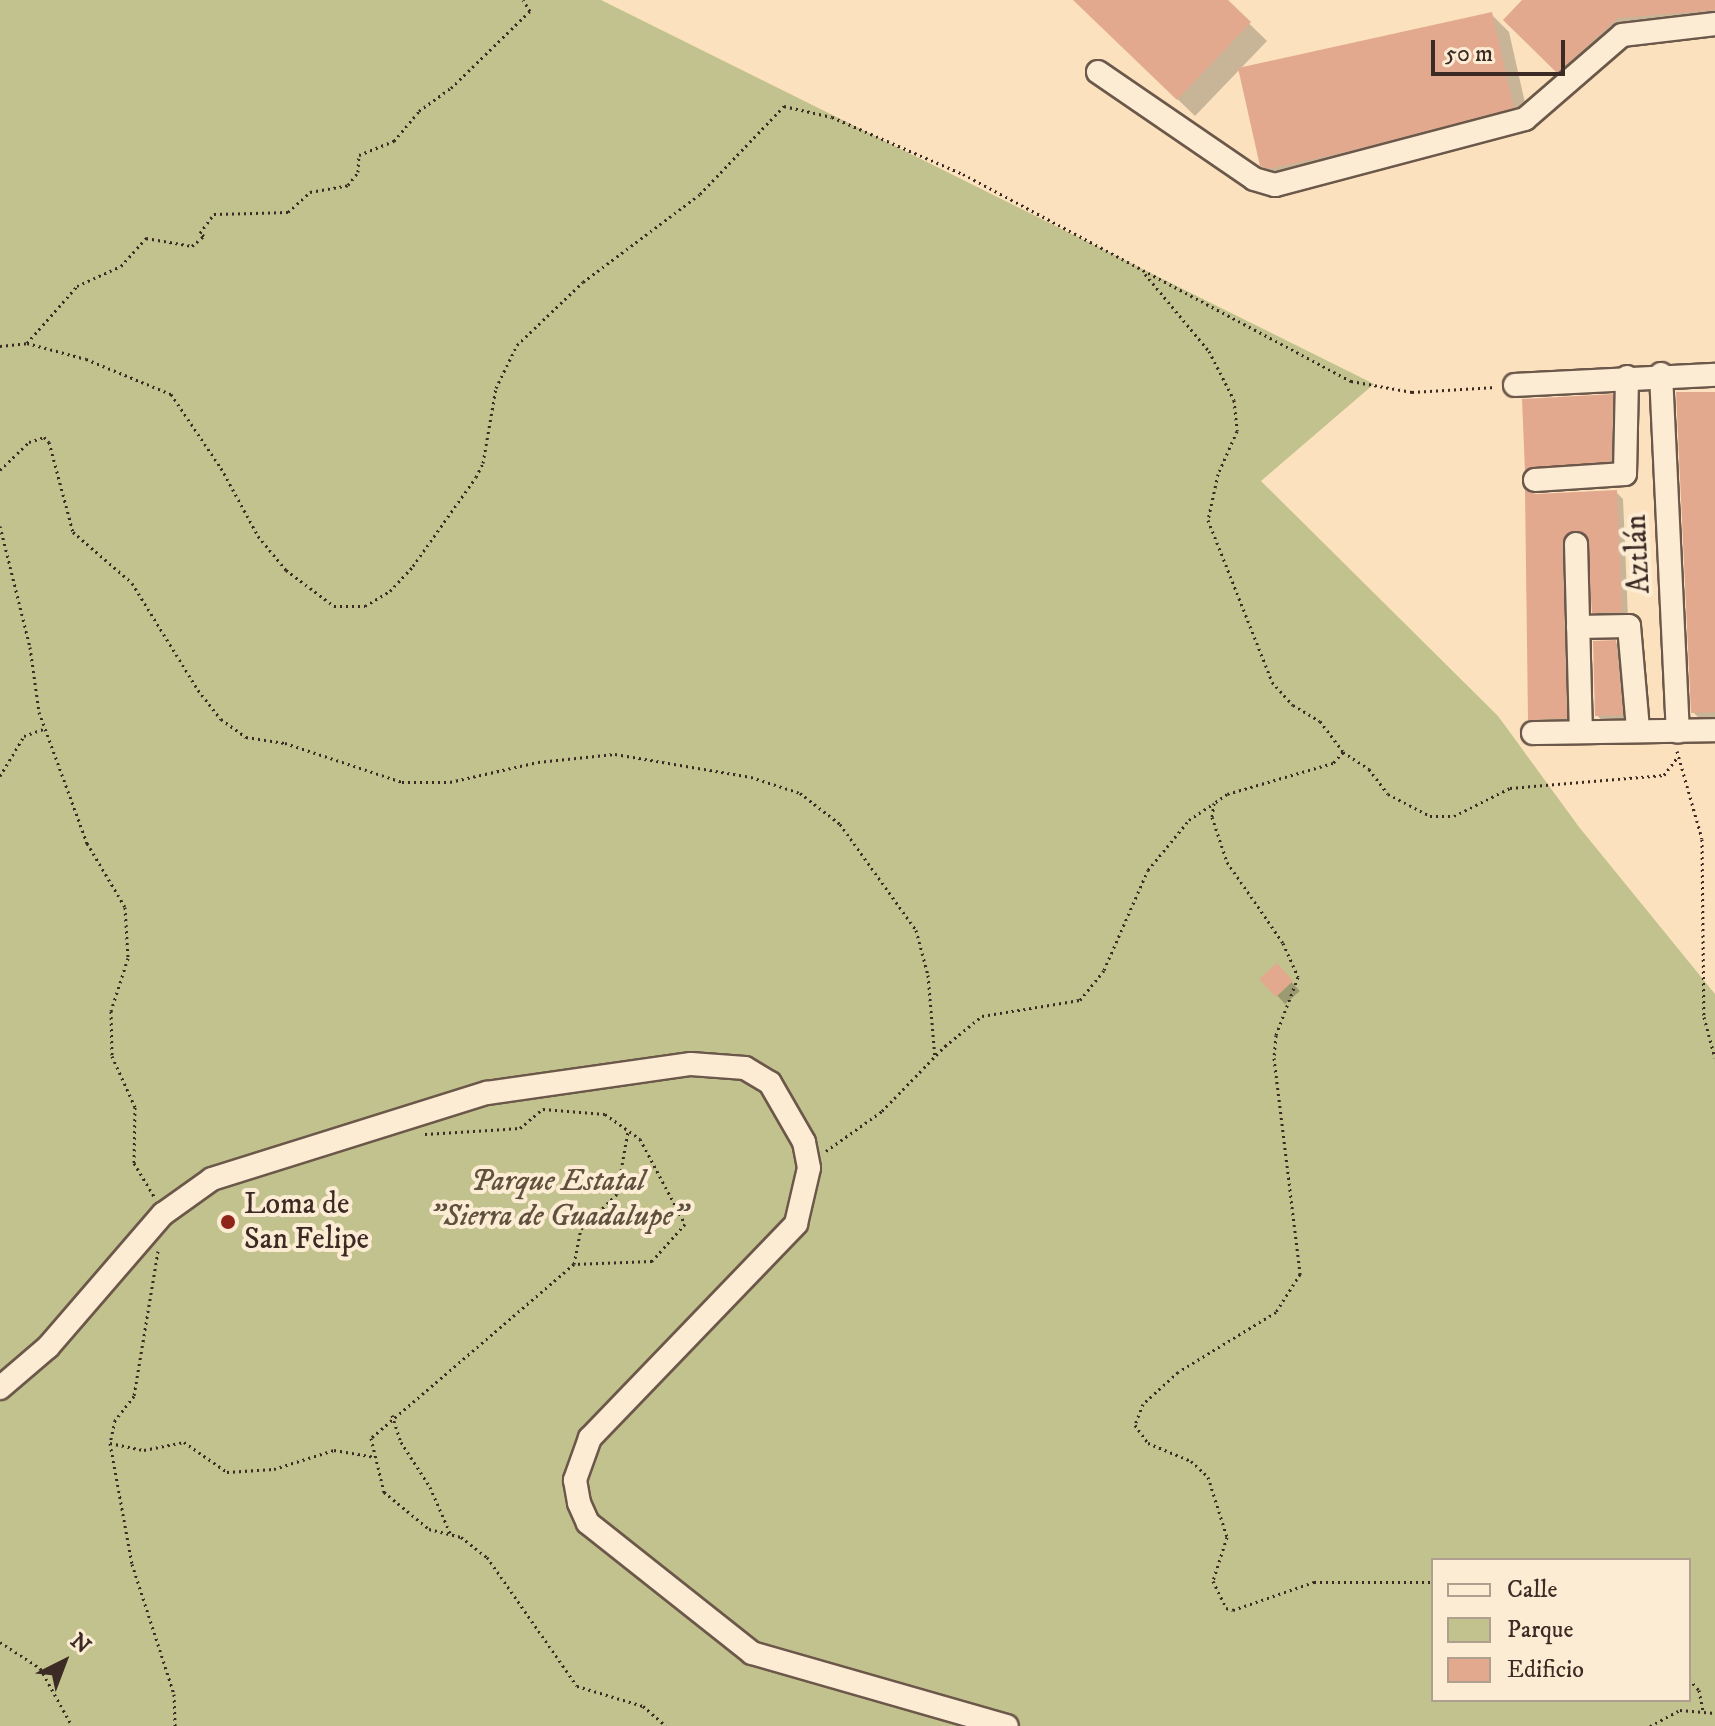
<!DOCTYPE html>
<meta charset="utf-8">
<style>
body{margin:0}
#map{position:relative;width:1715px;height:1726px;overflow:hidden;background:#fbe1bd;font-family:"IM FELL DW Pica",serif}
div>[style]{position:absolute}
.green>*{inset:0;background:#c2c28e}
.shadow>*{inset:0;background:#0003}
.building>*{inset:0;background:#e2a98f}
.path>*{height:3px;margin-top:-1.5px;transform-origin:0;background:repeating-linear-gradient(90deg,#3c2b24 0 2px,transparent 0 6px)}
.roads{filter:drop-shadow(2px 0 #6c584a) drop-shadow(-2px 0 #6c584a) drop-shadow(0 2px #6c584a) drop-shadow(0 -2px #6c584a)}
.minor>*{height:22px;margin:-11px;padding:0 11px;transform-origin:11px;border-radius:11px;background:#fcecd4}
.dots>*{width:22px;height:22px;translate:-50% -50%;box-sizing:border-box;border:4px solid #fcecd4;border-radius:50%}
span{translate:-50% -50%;white-space:nowrap;text-align:center;line-height:1.15;-webkit-text-stroke:8px #fcecd4;paint-order:stroke}
.street-label{font-size:30px;color:#3c2b24}
.park-label{font-size:30px;color:#5e513e;font-style:italic}
.poi-label{font-size:30px;color:#3c2b24}
.left{translate:0 -50%;text-align:left}
.legend{position:absolute;left:1431px;top:1558px;width:260px;height:144px;box-sizing:border-box;background:#fcecd4;border:2px solid #af9f8e;margin:0;padding:10px 14px;list-style:none;font-size:24px;color:#3c2b24}
.legend li{display:flex;align-items:center;gap:16px;height:40px}
.legend b{width:40px;border:2px solid #af9f8e}
.north{position:absolute;left:24px;top:1622px;width:80px;height:80px;-webkit-text-stroke:6px #fcecd4;paint-order:stroke;rotate:42deg;font-size:22px;font-weight:700;line-height:32px;text-align:center;color:#3c2b24}
.north::after{content:'';display:block;margin:auto;width:28px;height:36px;background:#3c2b24;clip-path:polygon(50% 0,100% 100%,50% 72%,0 100%)}
.scale{position:absolute;left:1431px;top:40px;width:134px;height:36px;box-sizing:border-box;border:4px solid #3c2b24;border-top:0;padding-left:10px;font-size:24px;line-height:28px;white-space:nowrap;color:#3c2b24;-webkit-text-stroke:6px #fcecd4;paint-order:stroke}
</style>
<div id="map">
<div class="green">
<div style="clip-path:polygon(evenodd,0 0,601px 0,1374px 384px,1261px 481px,1498px 716px,1579px 827px,1715px 994px,1715px 1726px,0 1726px,0 0,1433px 1560px,1689px 1560px,1689px 1700px,1433px 1700px,1433px 1560px)"></div>
</div>
<div class="shadow">
<div style="clip-path:polygon(1075px 0,1225px 0,1267px 41px,1195px 116px)"></div>
<div style="clip-path:polygon(1525px 0,1715px 0,1715px 31px,1636px 35px,1576px 89px,1505px 20px)"></div>
<div style="clip-path:polygon(1492px 15px,1509px 32px,1530px 125px,1279px 183px,1261px 165px)"></div>
<div style="clip-path:polygon(1715px 393px,1715px 718px,1700px 719px,1693px 712px)"></div>
<div style="clip-path:polygon(1612px 396px,1619px 403px,1617px 467px,1534px 477px,1527px 470px)"></div>
<div style="clip-path:polygon(1616px 492px,1623px 499px,1628px 618px,1601px 619px,1594px 612px,1590px 539px,1582px 536px,1573px 725px,1537px 726px,1530px 719px,1536px 496px)"></div>
<div style="clip-path:polygon(1615px 642px,1622px 649px,1629px 721px,1603px 722px,1597px 715px)"></div>
<div style="clip-path:polygon(1276px 966px,1300px 991px,1285px 1004px,1262px 979px)"></div>
</div>
<div class="building">
<div style="clip-path:polygon(1073px 0,1228px 0,1251px 22px,1177px 100px)"></div>
<div style="clip-path:polygon(1522px 0,1715px 0,1715px 10px,1618px 18px,1557px 73px,1503px 20px)"></div>
<div style="clip-path:polygon(1492px 12px,1514px 108px,1341px 153px,1269px 169px,1260px 166px,1238px 68px)"></div>
<div style="clip-path:polygon(1676px 392px,1715px 392px,1715px 712px,1691px 713px)"></div>
<div style="clip-path:polygon(1613px 394px,1611px 461px,1525px 471px,1522px 399px)"></div>
<div style="clip-path:polygon(1525px 490px,1536px 494px,1617px 490px,1622px 612px,1592px 613px,1587px 536px,1575px 530px,1562px 544px,1567px 718px,1528px 720px)"></div>
<div style="clip-path:polygon(1616px 640px,1623px 715px,1595px 716px,1593px 641px)"></div>
<div style="clip-path:polygon(1277px 963px,1293px 981px,1276px 997px,1259px 979px)"></div>
</div>
<div class="path">
<div style="left:1145px;top:274px;width:100px;rotate:50.3deg"></div>
<div style="left:1209px;top:351px;width:55px;rotate:63deg"></div>
<div style="left:1234px;top:400px;width:31px;rotate:84deg"></div>
<div style="left:1237px;top:431px;width:47px;rotate:113.8deg"></div>
<div style="left:1218px;top:474px;width:47px;rotate:102.3deg"></div>
<div style="left:1208px;top:520px;width:174px;rotate:68.4deg"></div>
<div style="left:1272px;top:682px;width:31px;rotate:48deg"></div>
<div style="left:1293px;top:705px;width:31px;rotate:31deg"></div>
<div style="left:1320px;top:721px;width:39px;rotate:53deg"></div>
<div style="left:1343px;top:752px;width:31px;rotate:33deg"></div>
<div style="left:1369px;top:769px;width:31px;rotate:53deg"></div>
<div style="left:1388px;top:794px;width:47px;rotate:27.6deg"></div>
<div style="left:1430px;top:816px;width:24px"></div>
<div style="left:1454px;top:816px;width:63px;rotate:-26.6deg"></div>
<div style="left:1510px;top:788px;width:155px;rotate:-4.8deg"></div>
<div style="left:1664px;top:775px;width:21px;rotate:-53deg"></div>
<div style="left:27px;top:343px;width:61px;rotate:15.2deg"></div>
<div style="left:86px;top:359px;width:92px;rotate:22.4deg"></div>
<div style="left:171px;top:394px;width:89px;rotate:56deg"></div>
<div style="left:221px;top:468px;width:77px;rotate:61.4deg"></div>
<div style="left:258px;top:536px;width:44px;rotate:50.5deg"></div>
<div style="left:286px;top:570px;width:60px;rotate:36.9deg"></div>
<div style="left:334px;top:606px;width:31px"></div>
<div style="left:365px;top:606px;width:29px;rotate:-31deg"></div>
<div style="left:390px;top:591px;width:34px;rotate:-47deg"></div>
<div style="left:413px;top:566px;width:109px;rotate:-54.7deg"></div>
<div style="left:476px;top:477px;width:16px;rotate:-63deg"></div>
<div style="left:483px;top:463px;width:76px;rotate:-80.2deg"></div>
<div style="left:496px;top:388px;width:48px;rotate:-64deg"></div>
<div style="left:517px;top:345px;width:91px;rotate:-43.7deg"></div>
<div style="left:583px;top:282px;width:146px;rotate:-36.9deg"></div>
<div style="left:700px;top:194px;width:122px;rotate:-46.3deg"></div>
<div style="left:784px;top:106px;width:49px;rotate:12.9deg"></div>
<div style="left:832px;top:117px;width:143px;rotate:23.5deg"></div>
<div style="left:963px;top:174px;width:440px;rotate:28.1deg"></div>
<div style="left:1351px;top:381px;width:62px;rotate:10.2deg"></div>
<div style="left:1412px;top:392px;width:84px;rotate:-3.4deg"></div>
<div style="left:0;top:346px;width:27px;rotate:-6deg"></div>
<div style="left:27px;top:343px;width:76px;rotate:-48.7deg"></div>
<div style="left:77px;top:286px;width:48px;rotate:-24.4deg"></div>
<div style="left:121px;top:266px;width:38px;rotate:-48deg"></div>
<div style="left:146px;top:238px;width:47px;rotate:9.9deg"></div>
<div style="left:192px;top:246px;width:16px;rotate:-40deg"></div>
<div style="left:204px;top:236px;width:5px;rotate:-143deg"></div>
<div style="left:200px;top:233px;width:24px;rotate:-54deg"></div>
<div style="left:214px;top:214px;width:74px;rotate:-1.5deg"></div>
<div style="left:288px;top:212px;width:30px;rotate:-42deg"></div>
<div style="left:310px;top:192px;width:39px;rotate:-10deg"></div>
<div style="left:348px;top:185px;width:16px;rotate:-52deg"></div>
<div style="left:358px;top:172px;width:17px;rotate:-87deg"></div>
<div style="left:359px;top:155px;width:38px;rotate:-22deg"></div>
<div style="left:394px;top:141px;width:39px;rotate:-50deg"></div>
<div style="left:419px;top:111px;width:39px;rotate:-36deg"></div>
<div style="left:451px;top:88px;width:110px;rotate:-44.3deg"></div>
<div style="left:530px;top:11px;width:13px;rotate:-122deg"></div>
<div style="left:0;top:470px;width:40px;rotate:-44deg"></div>
<div style="left:29px;top:442px;width:16px;rotate:-18deg"></div>
<div style="left:44px;top:437px;width:7px;rotate:45deg"></div>
<div style="left:49px;top:442px;width:93px;rotate:75.1deg"></div>
<div style="left:73px;top:532px;width:78px;rotate:40.8deg"></div>
<div style="left:132px;top:583px;width:126px;rotate:58.3deg"></div>
<div style="left:198px;top:690px;width:37px;rotate:52deg"></div>
<div style="left:221px;top:719px;width:31px;rotate:36deg"></div>
<div style="left:246px;top:737px;width:39px;rotate:9deg"></div>
<div style="left:285px;top:743px;width:123px;rotate:18.4deg"></div>
<div style="left:402px;top:782px;width:48px"></div>
<div style="left:450px;top:782px;width:90px;rotate:-12.8deg"></div>
<div style="left:538px;top:762px;width:77px;rotate:-5.9deg"></div>
<div style="left:615px;top:754px;width:138px;rotate:9.6deg"></div>
<div style="left:751px;top:777px;width:52px;rotate:18.1deg"></div>
<div style="left:800px;top:793px;width:51px;rotate:37.8deg"></div>
<div style="left:840px;top:824px;width:130px;rotate:54.4deg"></div>
<div style="left:916px;top:930px;width:47px;rotate:75.1deg"></div>
<div style="left:928px;top:975px;width:83px;rotate:85.2deg"></div>
<div style="left:0;top:526px;width:125px;rotate:76.1deg"></div>
<div style="left:30px;top:647px;width:66px;rotate:82.1deg"></div>
<div style="left:39px;top:712px;width:140px;rotate:69.9deg"></div>
<div style="left:87px;top:843px;width:74px;rotate:59.3deg"></div>
<div style="left:125px;top:907px;width:51px;rotate:86.6deg"></div>
<div style="left:128px;top:958px;width:56px;rotate:107.8deg"></div>
<div style="left:111px;top:1011px;width:45px;rotate:88.7deg"></div>
<div style="left:112px;top:1056px;width:56px;rotate:65.7deg"></div>
<div style="left:135px;top:1107px;width:56px;rotate:91deg"></div>
<div style="left:134px;top:1163px;width:41px;rotate:59deg"></div>
<div style="left:1677px;top:751px;width:91px;rotate:74.1deg"></div>
<div style="left:1702px;top:839px;width:178px;rotate:89.4deg"></div>
<div style="left:1704px;top:1017px;width:42px;rotate:75deg"></div>
<div style="left:1343px;top:752px;width:15px;rotate:132deg"></div>
<div style="left:1333px;top:763px;width:110px;rotate:163.7deg"></div>
<div style="left:1227px;top:794px;width:16px;rotate:145deg"></div>
<div style="left:1214px;top:803px;width:14px;rotate:98deg"></div>
<div style="left:1212px;top:817px;width:47px;rotate:71.6deg"></div>
<div style="left:1227px;top:862px;width:98px;rotate:55.3deg"></div>
<div style="left:1283px;top:943px;width:37px;rotate:66deg"></div>
<div style="left:1298px;top:977px;width:62px;rotate:110.8deg"></div>
<div style="left:1276px;top:1035px;width:23px;rotate:95deg"></div>
<div style="left:1274px;top:1058px;width:218px;rotate:83.1deg"></div>
<div style="left:1300px;top:1274px;width:45px;rotate:122.3deg"></div>
<div style="left:1276px;top:1312px;width:115px;rotate:148.5deg"></div>
<div style="left:1178px;top:1372px;width:47px;rotate:137.6deg"></div>
<div style="left:1143px;top:1404px;width:22px;rotate:111deg"></div>
<div style="left:1135px;top:1425px;width:22px;rotate:54deg"></div>
<div style="left:1148px;top:1443px;width:47px;rotate:22.7deg"></div>
<div style="left:1191px;top:1461px;width:23px;rotate:43deg"></div>
<div style="left:1208px;top:1477px;width:63px;rotate:72.4deg"></div>
<div style="left:1227px;top:1537px;width:46px;rotate:107.7deg"></div>
<div style="left:1213px;top:1581px;width:30px;rotate:64deg"></div>
<div style="left:1226px;top:1608px;width:7px;rotate:16deg"></div>
<div style="left:1233px;top:1610px;width:86px;rotate:-19.1deg"></div>
<div style="left:1314px;top:1582px;width:119px"></div>
<div style="left:0;top:776px;width:47px;rotate:-59deg"></div>
<div style="left:24px;top:736px;width:23px;rotate:-20deg"></div>
<div style="left:425px;top:1134px;width:95px;rotate:-3.6deg"></div>
<div style="left:520px;top:1128px;width:30px;rotate:-40deg"></div>
<div style="left:543px;top:1109px;width:62px;rotate:4.6deg"></div>
<div style="left:605px;top:1114px;width:43px;rotate:35.5deg"></div>
<div style="left:640px;top:1139px;width:96px;rotate:62.1deg"></div>
<div style="left:685px;top:1224px;width:50px;rotate:131.7deg"></div>
<div style="left:652px;top:1261px;width:78px;rotate:177.8deg"></div>
<div style="left:574px;top:1264px;width:267px;rotate:139.4deg"></div>
<div style="left:371px;top:1438px;width:56px;rotate:76.5deg"></div>
<div style="left:384px;top:1492px;width:58px;rotate:39.4deg"></div>
<div style="left:429px;top:1529px;width:33px;rotate:14deg"></div>
<div style="left:461px;top:1537px;width:33px;rotate:38deg"></div>
<div style="left:487px;top:1557px;width:157px;rotate:55.1deg"></div>
<div style="left:577px;top:1686px;width:69px;rotate:16.9deg"></div>
<div style="left:643px;top:1706px;width:30px;rotate:41deg"></div>
<div style="left:826px;top:1151px;width:69px;rotate:-35.5deg"></div>
<div style="left:882px;top:1111px;width:91px;rotate:-45.9deg"></div>
<div style="left:945px;top:1046px;width:48px;rotate:-39deg"></div>
<div style="left:982px;top:1016px;width:99px;rotate:-9.3deg"></div>
<div style="left:1080px;top:1000px;width:38px;rotate:-51deg"></div>
<div style="left:1104px;top:970px;width:109px;rotate:-66.3deg"></div>
<div style="left:1148px;top:870px;width:65px;rotate:-50.6deg"></div>
<div style="left:1189px;top:820px;width:30px;rotate:-34deg"></div>
<div style="left:158px;top:1251px;width:147px;rotate:99.4deg"></div>
<div style="left:134px;top:1396px;width:31px;rotate:128deg"></div>
<div style="left:115px;top:1420px;width:24px;rotate:102deg"></div>
<div style="left:110px;top:1443px;width:123px;rotate:79.7deg"></div>
<div style="left:132px;top:1564px;width:137px;rotate:72.1deg"></div>
<div style="left:174px;top:1694px;width:32px;rotate:88deg"></div>
<div style="left:574px;top:1264px;width:36px;rotate:-79deg"></div>
<div style="left:581px;top:1229px;width:50px;rotate:-44.2deg"></div>
<div style="left:617px;top:1194px;width:64px;rotate:-80.1deg"></div>
<div style="left:392px;top:1415px;width:28px;rotate:72deg"></div>
<div style="left:401px;top:1442px;width:54px;rotate:57.2deg"></div>
<div style="left:430px;top:1487px;width:50px;rotate:66.5deg"></div>
<div style="left:110px;top:1443px;width:35px;rotate:12deg"></div>
<div style="left:144px;top:1450px;width:41px;rotate:-11.3deg"></div>
<div style="left:184px;top:1442px;width:52px;rotate:34.9deg"></div>
<div style="left:227px;top:1472px;width:47px;rotate:-3.7deg"></div>
<div style="left:274px;top:1469px;width:63px;rotate:-17.6deg"></div>
<div style="left:334px;top:1450px;width:42px;rotate:9.7deg"></div>
<div style="left:0;top:1642px;width:48px;rotate:33deg"></div>
<div style="left:40px;top:1668px;width:66px;rotate:61.1deg"></div>
<div style="left:1689px;top:1679px;width:15px;rotate:48deg"></div>
<div style="left:1699px;top:1690px;width:20px;rotate:79deg"></div>
<div style="left:1650px;top:1726px;width:34px;rotate:-28deg"></div>
<div style="left:1680px;top:1710px;width:35px;rotate:5deg"></div>
</div>
<div class="roads">
<div class="minor">
<div style="left:1098px;top:72px;width:189px;rotate:34.4deg"></div>
<div style="left:1254px;top:179px;width:22px;rotate:16deg"></div>
<div style="left:1275px;top:185px;width:259px;rotate:-14.8deg"></div>
<div style="left:1525px;top:119px;width:128px;rotate:-40.9deg"></div>
<div style="left:1622px;top:35px;width:94px;rotate:-6.7deg"></div>
<div style="left:1661px;top:374px;width:358px;rotate:87.3deg"></div>
<div style="left:1515px;top:385px;width:200px;rotate:-2.9deg"></div>
<div style="left:1535px;top:480px;width:90px;rotate:-3.8deg"></div>
<div style="left:1625px;top:474px;width:97px;rotate:-88.8deg"></div>
<div style="left:1576px;top:544px;width:187px;rotate:88.5deg"></div>
<div style="left:1578px;top:627px;width:51px;rotate:-1.1deg"></div>
<div style="left:1629px;top:626px;width:103px;rotate:85deg"></div>
<div style="left:1533px;top:733px;width:182px;rotate:-0.9deg"></div>
<div style="left:0;top:1388px;width:63px;rotate:-40.5deg"></div>
<div style="left:48px;top:1347px;width:176px;rotate:-49.2deg"></div>
<div style="left:163px;top:1214px;width:60px;rotate:-35.5deg"></div>
<div style="left:212px;top:1179px;width:288px;rotate:-17.4deg"></div>
<div style="left:487px;top:1093px;width:206px;rotate:-8.1deg"></div>
<div style="left:691px;top:1064px;width:54px;rotate:4.2deg"></div>
<div style="left:745px;top:1068px;width:29px;rotate:31deg"></div>
<div style="left:770px;top:1083px;width:68px;rotate:60deg"></div>
<div style="left:804px;top:1142px;width:26px;rotate:79deg"></div>
<div style="left:809px;top:1168px;width:57px;rotate:103.1deg"></div>
<div style="left:796px;top:1224px;width:297px;rotate:133.9deg"></div>
<div style="left:590px;top:1438px;width:45px;rotate:109.7deg"></div>
<div style="left:575px;top:1480px;width:23px;rotate:80deg"></div>
<div style="left:579px;top:1503px;width:22px;rotate:66deg"></div>
<div style="left:588px;top:1523px;width:209px;rotate:38.4deg"></div>
<div style="left:752px;top:1653px;width:265px;rotate:16deg"></div>
</div>
</div>
<div class="dots">
<div style="left:228px;top:1222px;background:#8f2418"></div>
</div>
<div class="street-label">
<span style="left:1639px;top:554px;rotate:-93deg">Aztlán</span>
</div>
<div class="park-label">
<span style="left:558px;top:1199px">Parque Estatal<br>"Sierra de Guadalupe"</span>
</div>
<div class="poi-label">
<span class="left" style="left:244px;top:1222px">Loma de<br>San Felipe</span>
</div>
<ul class="legend">
<li><b style="height:10px;background:#fcecd4"></b>Calle</li>
<li><b style="height:22px;background:#c2c28e"></b>Parque</li>
<li><b style="height:22px;background:#e2a98f"></b>Edificio</li>
</ul>
<div class="north">N</div>
<div class="scale">50 m</div>
</div>
